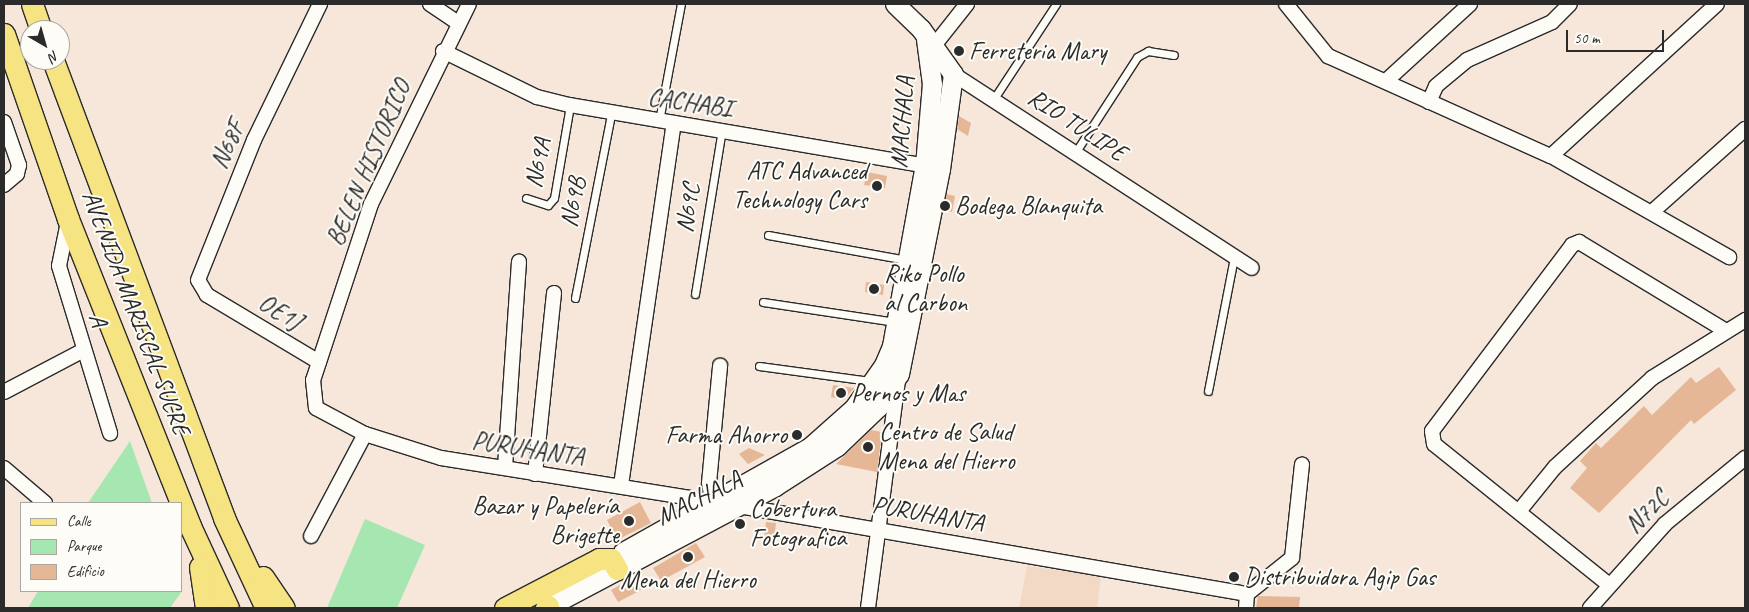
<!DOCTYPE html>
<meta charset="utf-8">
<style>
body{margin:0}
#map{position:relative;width:1749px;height:612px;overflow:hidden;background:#f6e7da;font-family:Caveat,sans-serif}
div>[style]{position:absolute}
.built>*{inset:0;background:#f1d9c6}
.green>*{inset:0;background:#a6e7b1}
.building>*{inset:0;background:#e5b796}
.roads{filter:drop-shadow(1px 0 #2b2b2b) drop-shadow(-1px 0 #2b2b2b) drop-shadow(0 1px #2b2b2b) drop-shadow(0 -1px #2b2b2b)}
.lane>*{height:7px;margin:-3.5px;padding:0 3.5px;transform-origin:3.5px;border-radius:3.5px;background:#fdfcf7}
.street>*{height:14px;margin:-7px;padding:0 7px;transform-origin:7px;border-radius:7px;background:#fdfcf7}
.secondary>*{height:19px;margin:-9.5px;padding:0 9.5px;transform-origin:9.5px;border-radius:9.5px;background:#fdfcf7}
.primary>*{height:21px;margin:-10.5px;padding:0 10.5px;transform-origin:10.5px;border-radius:10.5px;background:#f6e381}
.dots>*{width:14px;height:14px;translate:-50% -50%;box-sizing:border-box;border:2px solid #fdfcf7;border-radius:50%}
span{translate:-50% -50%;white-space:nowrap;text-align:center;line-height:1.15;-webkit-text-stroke:4px #fdfcf7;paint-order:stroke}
.poi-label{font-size:25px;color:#2b2b2b}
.left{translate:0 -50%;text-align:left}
.right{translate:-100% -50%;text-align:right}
.street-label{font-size:25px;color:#2b2b2b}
.frame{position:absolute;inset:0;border:5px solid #2b2b2b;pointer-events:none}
.legend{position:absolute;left:20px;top:502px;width:162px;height:90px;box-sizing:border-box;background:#fdfcf7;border:1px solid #a9a8a5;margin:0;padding:6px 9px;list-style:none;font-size:15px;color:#2b2b2b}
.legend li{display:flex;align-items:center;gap:10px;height:25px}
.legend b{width:25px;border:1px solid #a9a8a5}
.north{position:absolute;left:20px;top:20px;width:50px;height:50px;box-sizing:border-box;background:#fdfcf7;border:1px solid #a9a8a5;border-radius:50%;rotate:142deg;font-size:14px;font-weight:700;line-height:20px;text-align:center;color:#2b2b2b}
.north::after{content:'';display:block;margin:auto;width:18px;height:22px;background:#2b2b2b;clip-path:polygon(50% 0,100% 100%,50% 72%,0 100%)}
.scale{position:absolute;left:1566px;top:30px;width:98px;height:22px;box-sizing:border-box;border:2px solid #2b2b2b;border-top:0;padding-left:6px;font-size:15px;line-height:18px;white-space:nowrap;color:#2b2b2b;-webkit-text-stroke:4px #fdfcf7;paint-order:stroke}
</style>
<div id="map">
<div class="built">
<div style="clip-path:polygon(1027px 566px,1101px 576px,1097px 608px,1019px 608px)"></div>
</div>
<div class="green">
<div style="clip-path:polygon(130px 441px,152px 503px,88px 503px)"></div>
<div style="clip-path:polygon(365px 519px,425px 545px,397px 608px,327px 608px)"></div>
<div style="clip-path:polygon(181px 588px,182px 591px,170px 608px,28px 608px,38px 591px)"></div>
</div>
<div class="building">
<div style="clip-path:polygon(959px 116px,971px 123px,968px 136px,957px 129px)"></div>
<div style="clip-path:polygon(867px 172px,887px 176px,885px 188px,864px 185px)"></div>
<div style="clip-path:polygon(946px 194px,955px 196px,952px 212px,943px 210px)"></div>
<div style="clip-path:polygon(866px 282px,884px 285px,883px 295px,865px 292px)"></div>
<div style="clip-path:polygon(1719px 367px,1736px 390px,1694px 424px,1691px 420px,1599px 513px,1570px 488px,1587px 468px,1580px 461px,1596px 443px,1601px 448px,1644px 406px,1652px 415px,1691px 377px,1696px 383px)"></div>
<div style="clip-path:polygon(833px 385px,854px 388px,844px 400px,831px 397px)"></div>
<div style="clip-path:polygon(871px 430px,882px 432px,877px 472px,836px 464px)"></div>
<div style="clip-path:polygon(749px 448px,765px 455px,748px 464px,739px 454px)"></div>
<div style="clip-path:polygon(640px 502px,651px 523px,617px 540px,607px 520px)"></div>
<div style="clip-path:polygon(766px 522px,776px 523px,774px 540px,764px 539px)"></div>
<div style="clip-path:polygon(696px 543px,705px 557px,661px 581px,653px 568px)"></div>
<div style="clip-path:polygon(634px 577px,641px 590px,618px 602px,611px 590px)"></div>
<div style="clip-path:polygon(1258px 596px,1300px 597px,1299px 608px,1256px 608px)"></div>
</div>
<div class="roads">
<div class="lane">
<div style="left:993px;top:100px;width:115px;rotate:-56.7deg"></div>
<div style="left:659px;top:121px;width:119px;rotate:-79.4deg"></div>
<div style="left:1075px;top:153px;width:114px;rotate:-57.1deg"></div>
<div style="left:1137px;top:57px;width:13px;rotate:-29deg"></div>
<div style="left:1148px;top:51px;width:26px;rotate:9deg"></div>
<div style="left:526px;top:198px;width:23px;rotate:18deg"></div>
<div style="left:548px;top:205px;width:9px;rotate:-49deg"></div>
<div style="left:554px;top:198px;width:94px;rotate:-80.2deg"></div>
<div style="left:768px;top:235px;width:141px;rotate:10.2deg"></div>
<div style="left:695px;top:294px;width:166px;rotate:-80.7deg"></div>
<div style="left:575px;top:298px;width:187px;rotate:-78.9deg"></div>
<div style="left:763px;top:302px;width:134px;rotate:8.6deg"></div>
<div style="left:759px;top:366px;width:112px;rotate:7.7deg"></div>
<div style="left:1208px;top:391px;width:136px;rotate:-79deg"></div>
</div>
<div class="street">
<div style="left:430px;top:4px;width:34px;rotate:34deg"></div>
<div style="left:469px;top:4px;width:223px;rotate:116.1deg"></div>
<div style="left:371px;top:204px;width:185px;rotate:108.2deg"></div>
<div style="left:313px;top:380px;width:28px;rotate:84deg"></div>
<div style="left:316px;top:408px;width:55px;rotate:28deg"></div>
<div style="left:365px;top:434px;width:80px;rotate:17.5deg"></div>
<div style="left:441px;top:458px;width:279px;rotate:9.1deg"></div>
<div style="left:1286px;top:4px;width:67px;rotate:51.1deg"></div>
<div style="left:1328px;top:56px;width:244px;rotate:24.2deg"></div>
<div style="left:1551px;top:156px;width:205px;rotate:29.6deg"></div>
<div style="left:933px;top:47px;width:55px;rotate:-51.7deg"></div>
<div style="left:443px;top:51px;width:105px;rotate:26.1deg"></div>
<div style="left:537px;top:97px;width:34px;rotate:14deg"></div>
<div style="left:570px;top:105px;width:368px;rotate:9.7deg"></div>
<div style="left:953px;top:74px;width:356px;rotate:33deg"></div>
<div style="left:1386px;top:81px;width:114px;rotate:-42.5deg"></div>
<div style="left:1429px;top:102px;width:17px;rotate:-66deg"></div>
<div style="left:1436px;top:86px;width:40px;rotate:-40deg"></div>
<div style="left:1467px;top:60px;width:93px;rotate:-24.1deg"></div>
<div style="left:1552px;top:22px;width:25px;rotate:-45deg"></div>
<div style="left:4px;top:122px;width:46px;rotate:70.8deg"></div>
<div style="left:19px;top:165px;width:9px;rotate:103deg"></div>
<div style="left:17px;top:174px;width:17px;rotate:140deg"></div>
<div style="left:1551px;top:156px;width:225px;rotate:-42.5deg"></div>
<div style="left:1652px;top:212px;width:125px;rotate:-41.7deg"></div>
<div style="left:68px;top:222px;width:45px;rotate:101.6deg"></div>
<div style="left:59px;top:266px;width:175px;rotate:73deg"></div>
<div style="left:319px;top:362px;width:131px;rotate:-149.1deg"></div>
<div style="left:207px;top:295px;width:17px;rotate:-121deg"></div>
<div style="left:198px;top:280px;width:151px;rotate:-68.2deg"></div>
<div style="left:254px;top:140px;width:151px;rotate:-64.1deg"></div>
<div style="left:4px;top:392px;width:90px;rotate:-27.7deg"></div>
<div style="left:505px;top:467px;width:206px;rotate:-86.1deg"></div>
<div style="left:4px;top:468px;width:54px;rotate:40.5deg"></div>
<div style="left:535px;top:474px;width:182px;rotate:-84deg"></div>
<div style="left:621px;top:485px;width:366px;rotate:-81.7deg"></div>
<div style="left:712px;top:501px;width:18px;rotate:-99deg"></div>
<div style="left:709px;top:483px;width:118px;rotate:-84.6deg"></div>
<div style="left:739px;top:506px;width:516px;rotate:9.83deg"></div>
<div style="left:1520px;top:510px;width:55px;rotate:-50.9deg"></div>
<div style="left:1555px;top:467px;width:132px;rotate:-42.5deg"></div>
<div style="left:1652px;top:378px;width:110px;rotate:-31.9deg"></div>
<div style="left:311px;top:536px;width:115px;rotate:-62.1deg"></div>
<div style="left:1608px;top:584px;width:223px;rotate:-141.2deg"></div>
<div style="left:1434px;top:444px;width:13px;rotate:-99deg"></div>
<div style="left:1432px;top:431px;width:233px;rotate:-53deg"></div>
<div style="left:1572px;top:245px;width:8px;rotate:-23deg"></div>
<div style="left:1579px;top:242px;width:172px;rotate:31.2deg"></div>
<div style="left:1247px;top:594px;width:58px;rotate:-38.7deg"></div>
<div style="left:1292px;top:558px;width:94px;rotate:-83.9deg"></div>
<div style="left:868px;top:608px;width:231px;rotate:-82.5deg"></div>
<div style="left:1246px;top:608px;width:14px;rotate:-86deg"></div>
<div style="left:1590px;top:608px;width:113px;rotate:-48.2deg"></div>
<div style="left:1665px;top:524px;width:104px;rotate:-39.5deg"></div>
</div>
<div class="secondary">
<div style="left:623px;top:552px;width:214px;rotate:-29.3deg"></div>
<div style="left:810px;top:447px;width:59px;rotate:-41.6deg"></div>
<div style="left:854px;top:408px;width:52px;rotate:-55.1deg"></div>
<div style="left:884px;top:365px;width:21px;rotate:-67deg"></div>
<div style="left:892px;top:346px;width:184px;rotate:-79.7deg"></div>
<div style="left:925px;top:165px;width:81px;rotate:-85.1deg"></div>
<div style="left:932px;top:84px;width:45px;rotate:-97.6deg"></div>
<div style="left:545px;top:608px;width:260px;rotate:-27.9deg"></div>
<div style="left:775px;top:486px;width:74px;rotate:-32.8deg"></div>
<div style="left:837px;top:446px;width:57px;rotate:-43.6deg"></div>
<div style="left:878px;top:407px;width:39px;rotate:-58deg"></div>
<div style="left:899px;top:374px;width:209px;rotate:-78.7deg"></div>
<div style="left:940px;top:169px;width:96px;rotate:-82.2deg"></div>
<div style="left:953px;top:74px;width:55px;rotate:-125.4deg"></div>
<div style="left:921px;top:29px;width:36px;rotate:-136deg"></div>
</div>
<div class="primary">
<div style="left:32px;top:4px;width:28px;rotate:71deg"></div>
<div style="left:4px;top:34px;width:196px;rotate:70.9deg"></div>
<div style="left:68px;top:219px;width:330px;rotate:68.3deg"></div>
<div style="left:190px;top:526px;width:90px;rotate:65.1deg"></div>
<div style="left:53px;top:60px;width:489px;rotate:69.5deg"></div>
<div style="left:224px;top:518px;width:99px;rotate:65deg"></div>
<div style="left:200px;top:567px;width:41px;rotate:81.7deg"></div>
<div style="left:263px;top:577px;width:37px;rotate:56deg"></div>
<div style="left:505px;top:608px;width:106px;rotate:-27.5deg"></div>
<div style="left:599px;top:559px;width:12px"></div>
<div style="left:611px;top:559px;width:12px;rotate:59deg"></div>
<div style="left:546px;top:608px;width:3px;rotate:-45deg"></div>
</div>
</div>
<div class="dots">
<div style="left:959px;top:51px;background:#2b2b2b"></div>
<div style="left:877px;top:186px;background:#2b2b2b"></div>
<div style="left:945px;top:206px;background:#2b2b2b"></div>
<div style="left:874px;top:289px;background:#2b2b2b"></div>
<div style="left:841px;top:393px;background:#2b2b2b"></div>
<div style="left:797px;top:435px;background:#2b2b2b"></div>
<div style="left:868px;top:447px;background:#2b2b2b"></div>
<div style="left:629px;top:521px;background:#2b2b2b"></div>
<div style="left:740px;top:524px;background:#2b2b2b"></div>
<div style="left:688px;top:557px;background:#2b2b2b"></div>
<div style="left:1234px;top:577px;background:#2b2b2b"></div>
</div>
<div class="poi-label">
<span class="left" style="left:969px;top:51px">Ferreteria Mary</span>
<span class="right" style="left:867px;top:186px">ATC Advanced<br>Technology Cars</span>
<span class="left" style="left:955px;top:206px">Bodega Blanquita</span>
<span class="left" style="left:884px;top:289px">Riko Pollo<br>al Carbon</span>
<span class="left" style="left:851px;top:393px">Pernos y Mas</span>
<span class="left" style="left:879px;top:447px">Centro de Salud<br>Mena del Hierro</span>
<span class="right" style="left:787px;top:435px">Farma Ahorro</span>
<span class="right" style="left:619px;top:521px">Bazar y Papelería<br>Brigette</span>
<span class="left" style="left:750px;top:524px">Cobertura<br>Fotografica</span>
<span class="left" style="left:1244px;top:577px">Distribuidora Agip Gas</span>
<span style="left:688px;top:580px">Mena del Hierro</span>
</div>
<div class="street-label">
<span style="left:690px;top:103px;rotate:8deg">CACHABI</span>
<span style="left:902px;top:122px;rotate:-86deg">MACHALA</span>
<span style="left:1077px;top:125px;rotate:33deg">RIO TULIPE</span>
<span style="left:228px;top:145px;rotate:-66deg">N68F</span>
<span style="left:369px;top:163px;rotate:-67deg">BELEN HISTORICO</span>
<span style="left:538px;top:163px;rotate:-78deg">N69A</span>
<span style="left:573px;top:202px;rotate:-79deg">N69B</span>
<span style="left:688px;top:208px;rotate:-81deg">N69C</span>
<span style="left:280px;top:312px;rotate:31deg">OE1J</span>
<span style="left:136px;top:313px;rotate:69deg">AVENIDA MARISCAL SUCRE</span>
<span style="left:98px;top:320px;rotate:74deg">A</span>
<span style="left:528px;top:449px;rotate:9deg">PURUHANTA</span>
<span style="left:699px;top:498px;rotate:-27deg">MACHALA</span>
<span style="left:1647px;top:512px;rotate:-45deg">N72C</span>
<span style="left:928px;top:514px;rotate:10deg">PURUHANTA</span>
</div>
<div class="frame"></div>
<ul class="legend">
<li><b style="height:6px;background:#f6e381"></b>Calle</li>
<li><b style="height:14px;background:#a6e7b1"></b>Parque</li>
<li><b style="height:14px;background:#e5b796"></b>Edificio</li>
</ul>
<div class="north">N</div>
<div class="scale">50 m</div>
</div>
